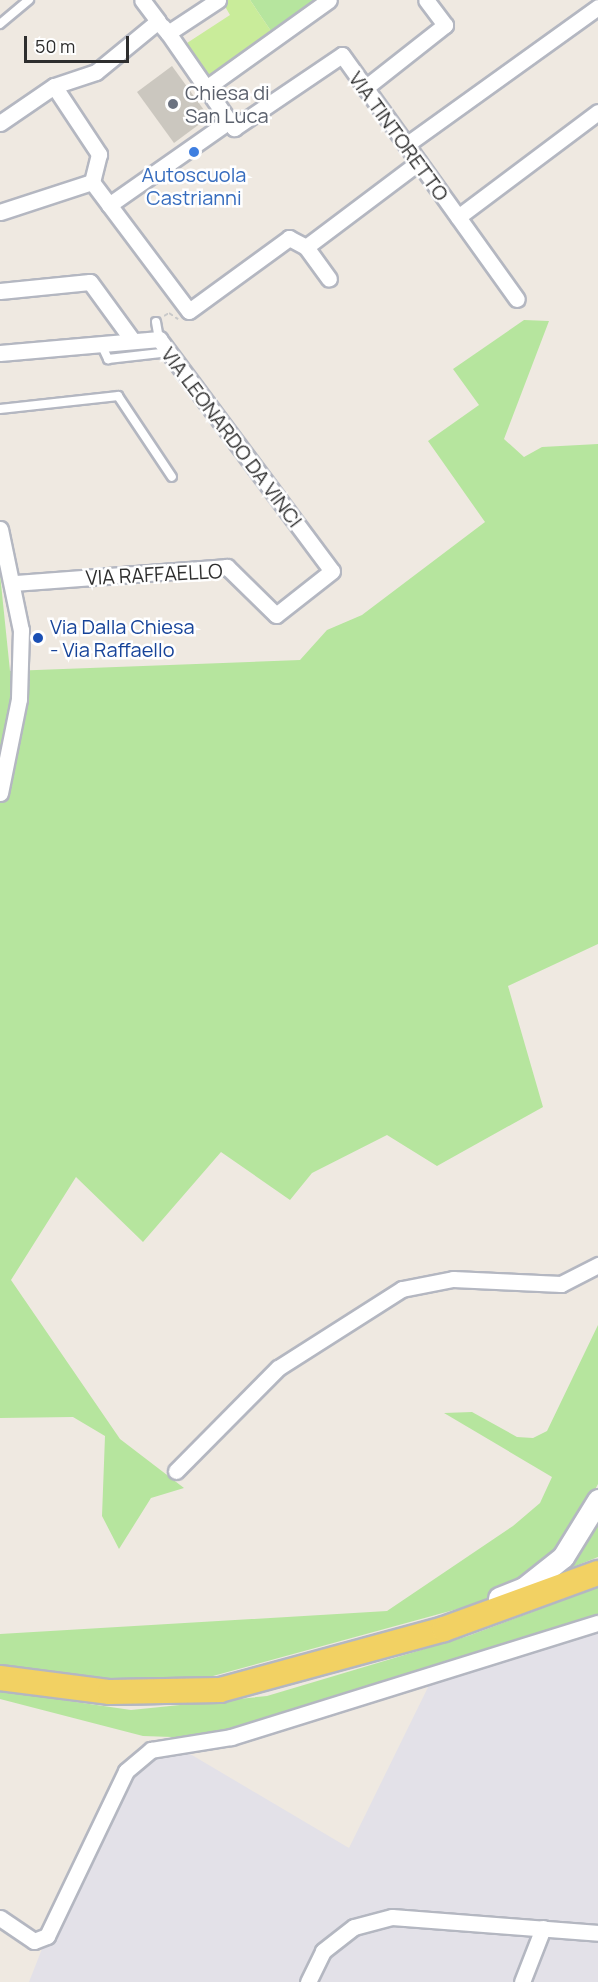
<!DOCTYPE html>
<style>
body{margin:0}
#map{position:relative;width:598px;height:1982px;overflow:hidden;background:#efe9e1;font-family:Manrope,sans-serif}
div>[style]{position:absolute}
.industrial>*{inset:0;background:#e3e1e8}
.green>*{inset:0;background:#b6e59e}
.pitch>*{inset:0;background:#c9ec9a}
.building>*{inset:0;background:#cbc7bf}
.path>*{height:2px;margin-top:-1px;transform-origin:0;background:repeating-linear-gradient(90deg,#c9c9c9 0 4.5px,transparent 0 7.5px)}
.roads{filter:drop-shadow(2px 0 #b4b7c1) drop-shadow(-2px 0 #b4b7c1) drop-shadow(0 2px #b4b7c1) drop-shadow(0 -2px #b4b7c1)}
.lane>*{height:8px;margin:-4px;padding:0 4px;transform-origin:4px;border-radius:4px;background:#fff}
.street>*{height:15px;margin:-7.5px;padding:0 7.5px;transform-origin:7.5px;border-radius:7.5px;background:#fff}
.secondary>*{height:21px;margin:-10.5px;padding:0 10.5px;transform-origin:10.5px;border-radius:10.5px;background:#fff}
.primary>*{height:24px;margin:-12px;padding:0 12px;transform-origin:12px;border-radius:12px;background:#f2d163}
.dots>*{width:16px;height:16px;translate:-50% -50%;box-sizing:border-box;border:3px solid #fff;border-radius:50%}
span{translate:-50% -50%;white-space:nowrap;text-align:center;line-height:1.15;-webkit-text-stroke:5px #fff;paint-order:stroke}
.worship-label{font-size:20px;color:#5b616d}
.left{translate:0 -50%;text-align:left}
.street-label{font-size:20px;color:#2e2e2e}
.shop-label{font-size:20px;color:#366cbe}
.transit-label{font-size:20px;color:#164399}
.scale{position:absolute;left:24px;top:36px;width:105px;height:27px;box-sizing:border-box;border:3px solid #2e2e2e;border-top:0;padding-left:8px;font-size:18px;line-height:21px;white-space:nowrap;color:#2e2e2e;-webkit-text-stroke:4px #fff;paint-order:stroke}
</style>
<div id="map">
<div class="industrial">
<div style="clip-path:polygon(598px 1623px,598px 1982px,29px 1982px,47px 1936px,139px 1758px,180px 1748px,349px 1848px,435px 1673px)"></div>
</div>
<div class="green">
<div style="clip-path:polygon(250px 0,321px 0,273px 34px)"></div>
<div style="clip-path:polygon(524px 320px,549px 321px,504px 439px,524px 457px,542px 447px,598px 444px,598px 944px,508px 986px,543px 1107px,437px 1166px,387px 1135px,312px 1173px,290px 1200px,221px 1152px,143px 1242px,76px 1177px,11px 1280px,120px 1439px,184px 1488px,151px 1498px,119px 1549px,102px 1516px,105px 1436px,73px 1417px,0 1418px,0 574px,10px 671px,300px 660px,327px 630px,362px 615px,485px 522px,428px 441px,479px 405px,453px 369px)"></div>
<div style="clip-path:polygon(598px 1325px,598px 1484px,572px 1532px,519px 1584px,472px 1605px,202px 1679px,117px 1679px,0 1664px,0 1634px,387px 1611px,513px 1526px,540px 1503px,552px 1477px,444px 1413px,472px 1412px,517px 1437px,533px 1438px,547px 1431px)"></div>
<div style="clip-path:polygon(598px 1518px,598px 1557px,568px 1569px,568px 1567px)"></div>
<div style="clip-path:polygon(598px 1587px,598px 1615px,201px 1738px,143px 1736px,0 1699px,0 1691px,131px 1710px,267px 1696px,468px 1636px)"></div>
</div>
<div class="pitch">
<div style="clip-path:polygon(228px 0,250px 0,273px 34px,209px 77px,187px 43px,230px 15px,223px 3px)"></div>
</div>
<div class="building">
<div style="clip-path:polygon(172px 66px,209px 117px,174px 143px,137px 92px)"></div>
</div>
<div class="path">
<div style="left:164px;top:316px;width:6px;rotate:-31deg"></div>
<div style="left:169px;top:313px;width:11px;rotate:34deg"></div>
</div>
<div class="roads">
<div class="lane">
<div style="left:0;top:24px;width:38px;rotate:-40deg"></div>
<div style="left:156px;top:322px;width:17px;rotate:80deg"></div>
<div style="left:101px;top:344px;width:17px;rotate:65deg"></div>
<div style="left:108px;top:359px;width:62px;rotate:-6.4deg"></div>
<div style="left:0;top:409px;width:119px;rotate:-6.3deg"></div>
<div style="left:118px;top:396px;width:97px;rotate:56.3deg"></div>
</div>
<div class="street">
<div style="left:162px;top:26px;width:9px;rotate:49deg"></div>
<div style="left:168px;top:33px;width:60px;rotate:-33.4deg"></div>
<div style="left:54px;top:86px;width:82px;rotate:56.5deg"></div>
<div style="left:99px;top:154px;width:29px;rotate:104deg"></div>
<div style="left:92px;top:182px;width:161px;rotate:53.1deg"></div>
<div style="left:189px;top:311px;width:124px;rotate:-36.1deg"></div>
<div style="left:289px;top:238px;width:19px;rotate:28deg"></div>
<div style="left:306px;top:247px;width:141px;rotate:-37deg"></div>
<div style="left:206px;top:88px;width:151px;rotate:-35.6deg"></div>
<div style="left:365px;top:88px;width:102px;rotate:-38.2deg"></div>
<div style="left:445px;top:25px;width:31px;rotate:-127deg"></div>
<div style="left:229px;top:121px;width:9px;rotate:54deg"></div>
<div style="left:234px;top:128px;width:130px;rotate:-34.1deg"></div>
<div style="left:342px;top:55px;width:300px;rotate:54.4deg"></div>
<div style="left:0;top:123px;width:65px;rotate:-34.4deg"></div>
<div style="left:54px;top:86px;width:44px;rotate:-18.4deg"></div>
<div style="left:96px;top:72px;width:80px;rotate:-39.4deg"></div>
<div style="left:158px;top:21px;width:26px;rotate:-127deg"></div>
<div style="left:406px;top:145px;width:236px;rotate:-35.7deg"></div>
<div style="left:109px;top:205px;width:146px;rotate:-35deg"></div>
<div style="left:229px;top:121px;width:107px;rotate:-124.7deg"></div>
<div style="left:0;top:212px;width:97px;rotate:-18.1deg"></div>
<div style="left:458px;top:217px;width:175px;rotate:-36.9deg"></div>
<div style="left:306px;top:247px;width:39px;rotate:54deg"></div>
<div style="left:0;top:291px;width:90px;rotate:-5.7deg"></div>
<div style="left:90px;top:282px;width:73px;rotate:53.9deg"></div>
<div style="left:0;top:353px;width:160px;rotate:-5deg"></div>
<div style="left:159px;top:339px;width:289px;rotate:53.3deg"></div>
<div style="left:332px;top:571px;width:71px;rotate:141.8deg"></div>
<div style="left:276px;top:615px;width:69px;rotate:-135.6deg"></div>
<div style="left:227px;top:567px;width:214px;rotate:175.7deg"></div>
<div style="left:0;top:529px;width:103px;rotate:78.3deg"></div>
<div style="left:21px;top:630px;width:69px;rotate:91.7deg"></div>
<div style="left:19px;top:699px;width:96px;rotate:101.4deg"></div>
<div style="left:176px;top:1471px;width:145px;rotate:-45.3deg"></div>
<div style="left:278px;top:1368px;width:147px;rotate:-32.5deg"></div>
<div style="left:402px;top:1289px;width:52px;rotate:-11.1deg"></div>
<div style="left:453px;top:1279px;width:108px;rotate:2.7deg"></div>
<div style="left:561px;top:1284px;width:42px;rotate:-27.2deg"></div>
<div style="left:0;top:1918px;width:41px;rotate:34.1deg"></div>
<div style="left:34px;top:1941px;width:14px;rotate:-21deg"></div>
<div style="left:47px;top:1936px;width:183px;rotate:-64.4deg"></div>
<div style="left:126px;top:1771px;width:33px;rotate:-40deg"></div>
<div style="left:151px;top:1750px;width:81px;rotate:-9.2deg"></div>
<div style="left:231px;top:1737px;width:384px;rotate:-17.3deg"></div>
<div style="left:308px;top:1982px;width:34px;rotate:-64deg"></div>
<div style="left:323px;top:1951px;width:39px;rotate:-38deg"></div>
<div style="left:354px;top:1927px;width:39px;rotate:-15deg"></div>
<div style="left:392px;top:1917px;width:207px;rotate:4.4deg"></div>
<div style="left:522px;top:1982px;width:58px;rotate:-68.7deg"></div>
</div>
<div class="secondary">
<div style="left:499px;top:1598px;width:27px;rotate:-22deg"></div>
<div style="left:524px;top:1588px;width:50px;rotate:-38.5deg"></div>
<div style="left:563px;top:1557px;width:67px;rotate:-58.4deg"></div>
</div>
<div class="primary">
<div style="left:0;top:1678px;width:111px;rotate:7.3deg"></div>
<div style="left:110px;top:1692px;width:110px;rotate:-1deg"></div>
<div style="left:220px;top:1690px;width:232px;rotate:-15.2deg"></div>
<div style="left:444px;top:1629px;width:164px;rotate:-20deg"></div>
</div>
</div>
<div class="dots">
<div style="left:173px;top:104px;background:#6b7280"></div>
<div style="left:194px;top:152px;background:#3f7fe0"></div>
<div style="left:38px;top:638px;background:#1a4fb4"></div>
</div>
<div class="worship-label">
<span class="left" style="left:185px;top:104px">Chiesa di<br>San Luca</span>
</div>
<div class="street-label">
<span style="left:399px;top:136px;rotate:54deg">VIA TINTORETTO</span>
<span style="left:232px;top:437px;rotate:53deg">VIA LEONARDO DA VINCI</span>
<span style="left:154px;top:574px;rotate:-3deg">VIA RAFFAELLO</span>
</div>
<div class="shop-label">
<span style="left:194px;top:186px">Autoscuola<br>Castrianni</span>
</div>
<div class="transit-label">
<span class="left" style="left:50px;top:638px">Via Dalla Chiesa<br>- Via Raffaello</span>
</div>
<div class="scale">50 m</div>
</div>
